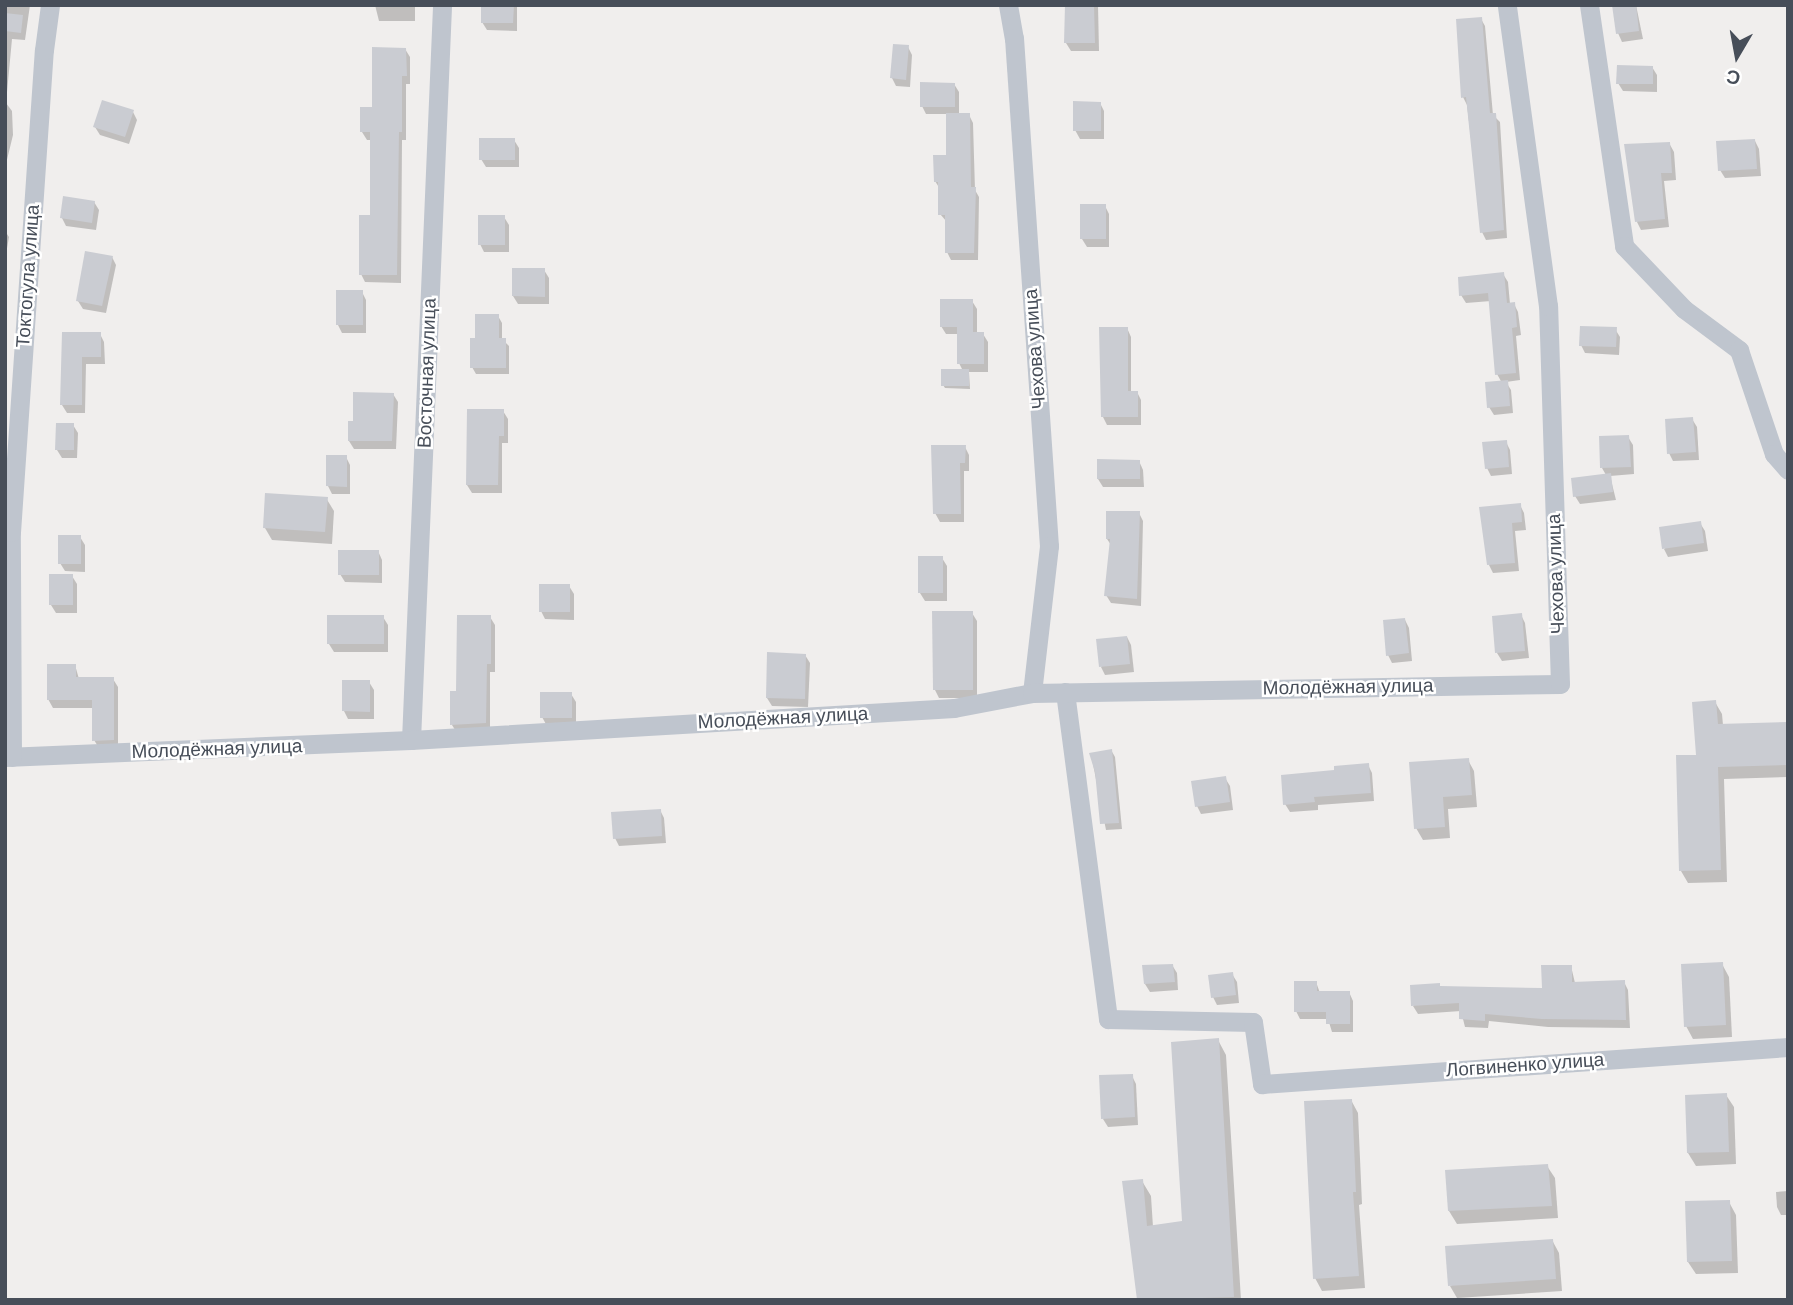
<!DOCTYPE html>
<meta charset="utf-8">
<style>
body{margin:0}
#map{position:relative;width:1793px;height:1305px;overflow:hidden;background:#f0eeed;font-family:Arial,sans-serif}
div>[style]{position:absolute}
.shadow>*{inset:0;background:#0003}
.building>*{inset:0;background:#caccd2}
.minor>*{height:19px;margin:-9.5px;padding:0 9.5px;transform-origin:9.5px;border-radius:9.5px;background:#bfc5ce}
span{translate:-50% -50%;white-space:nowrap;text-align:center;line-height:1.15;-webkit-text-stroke:5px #fff;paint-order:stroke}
.street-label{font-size:19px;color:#474e59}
.frame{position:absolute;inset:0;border:7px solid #474e59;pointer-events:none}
.north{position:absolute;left:1702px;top:21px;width:70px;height:70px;-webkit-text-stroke:5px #fff;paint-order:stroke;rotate:190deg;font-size:19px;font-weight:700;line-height:28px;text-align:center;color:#474e59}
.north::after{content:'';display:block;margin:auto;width:24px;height:32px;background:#474e59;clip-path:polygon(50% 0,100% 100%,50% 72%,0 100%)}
</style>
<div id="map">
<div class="shadow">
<div style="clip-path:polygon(5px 5px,30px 5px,25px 40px,12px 39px,6px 103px,12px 111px,13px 135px,5px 168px)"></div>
<div style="clip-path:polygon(375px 5px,415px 5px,415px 21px,379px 21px)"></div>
<div style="clip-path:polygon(482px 5px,517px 5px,517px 31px,487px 30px,482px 22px)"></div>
<div style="clip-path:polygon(1067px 5px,1098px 5px,1099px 51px,1071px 51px,1066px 43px)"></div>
<div style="clip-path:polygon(1636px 5px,1643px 39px,1622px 42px,1618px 33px)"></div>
<div style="clip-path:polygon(1481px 19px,1485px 26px,1493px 115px,1500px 122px,1507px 238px,1486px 240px,1482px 232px,1467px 105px,1463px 97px)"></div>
<div style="clip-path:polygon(908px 47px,912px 55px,910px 87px,896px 86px,892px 78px)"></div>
<div style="clip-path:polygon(405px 49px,410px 57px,410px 84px,406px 84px,406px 140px,402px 140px,401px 283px,365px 282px,361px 274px,372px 217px,372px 140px,367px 140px,362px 132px)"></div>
<div style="clip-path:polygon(1652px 67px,1657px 75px,1657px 92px,1623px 91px,1618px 83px)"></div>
<div style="clip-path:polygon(954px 84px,959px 92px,959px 115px,969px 115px,973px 123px,975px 190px,979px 197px,978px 260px,951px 260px,947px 252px,947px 222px,940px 214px,940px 189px,935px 181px,948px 157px,948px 114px,926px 114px,922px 106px)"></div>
<div style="clip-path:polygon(1100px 103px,1104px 111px,1104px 139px,1080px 139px,1075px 130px)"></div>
<div style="clip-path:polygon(133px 112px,137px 120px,129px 144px,100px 135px,95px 127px)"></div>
<div style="clip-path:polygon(514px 140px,519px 148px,519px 167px,486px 167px,481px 159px)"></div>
<div style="clip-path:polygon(1755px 141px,1759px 149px,1761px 176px,1725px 178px,1720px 170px)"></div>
<div style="clip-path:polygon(1669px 143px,1674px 152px,1676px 180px,1664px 181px,1669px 227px,1641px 230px,1637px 222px)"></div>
<div style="clip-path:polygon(94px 202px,99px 210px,96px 230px,66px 226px,62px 218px)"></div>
<div style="clip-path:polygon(1105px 206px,1109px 214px,1109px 247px,1087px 247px,1082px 239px)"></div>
<div style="clip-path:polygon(504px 217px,509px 225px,509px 252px,484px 252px,480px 244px)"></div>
<div style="clip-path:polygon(5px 231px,9px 237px,5px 260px)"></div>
<div style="clip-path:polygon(112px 257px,116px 265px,106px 313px,83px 309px,78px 301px)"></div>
<div style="clip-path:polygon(544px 270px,549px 278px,549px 304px,518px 304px,513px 296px)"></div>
<div style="clip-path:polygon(1503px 274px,1508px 282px,1510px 304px,1514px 304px,1518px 312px,1521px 335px,1516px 336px,1520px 380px,1506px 382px,1511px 390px,1513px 413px,1494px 415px,1489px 407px,1502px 383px,1497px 374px,1491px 301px,1466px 303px,1461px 295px)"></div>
<div style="clip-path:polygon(362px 292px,366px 300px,366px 333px,342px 333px,338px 325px)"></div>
<div style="clip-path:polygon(972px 301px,977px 309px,977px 334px,983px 334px,988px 342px,988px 372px,969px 372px,970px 389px,945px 388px,943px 385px,963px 371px,959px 363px,959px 334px,946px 334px,941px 326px)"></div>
<div style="clip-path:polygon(498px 316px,502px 323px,502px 339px,509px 346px,509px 374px,476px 374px,472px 367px,477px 339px)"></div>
<div style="clip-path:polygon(1127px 328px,1131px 337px,1131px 392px,1137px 392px,1141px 400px,1141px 425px,1107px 425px,1103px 417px)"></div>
<div style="clip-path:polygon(1615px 329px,1620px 337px,1619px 355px,1585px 353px,1581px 345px)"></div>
<div style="clip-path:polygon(63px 334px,100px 334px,104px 342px,105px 364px,86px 364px,85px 413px,67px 413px,62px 405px)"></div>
<div style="clip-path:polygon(393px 394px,398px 402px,396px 449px,354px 449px,349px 441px)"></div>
<div style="clip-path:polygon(503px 411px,508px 419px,508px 443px,502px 443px,502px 493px,472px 493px,467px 485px)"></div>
<div style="clip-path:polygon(1692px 419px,1697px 427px,1699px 460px,1673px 461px,1669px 453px)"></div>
<div style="clip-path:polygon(73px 425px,78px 433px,77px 458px,62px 458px,57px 450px)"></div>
<div style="clip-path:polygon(1628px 437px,1633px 445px,1634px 474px,1610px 476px,1616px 500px,1580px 504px,1575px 496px,1606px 475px,1602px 468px)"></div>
<div style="clip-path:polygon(1506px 442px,1510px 450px,1512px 474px,1491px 476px,1487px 468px)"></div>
<div style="clip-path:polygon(965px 447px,969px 455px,969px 471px,964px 471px,964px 522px,940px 522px,935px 513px)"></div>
<div style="clip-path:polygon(346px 457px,350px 465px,350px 494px,332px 494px,328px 486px)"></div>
<div style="clip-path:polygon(1139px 461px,1143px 470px,1144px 487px,1103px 487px,1098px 479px)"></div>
<div style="clip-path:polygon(326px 498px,334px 511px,332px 544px,272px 540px,265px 528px)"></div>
<div style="clip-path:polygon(1520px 505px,1524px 513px,1526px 530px,1515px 531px,1519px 571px,1493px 573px,1489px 565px)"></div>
<div style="clip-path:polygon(1139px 513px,1143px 521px,1141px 606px,1111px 603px,1106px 595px,1111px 545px,1107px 539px)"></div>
<div style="clip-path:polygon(1700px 523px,1705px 531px,1708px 551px,1668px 557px,1664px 549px)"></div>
<div style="clip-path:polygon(80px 537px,85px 545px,85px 572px,65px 571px,60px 563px)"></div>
<div style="clip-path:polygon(378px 551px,382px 560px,382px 583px,345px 582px,340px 574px)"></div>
<div style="clip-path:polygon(942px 558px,947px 566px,947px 601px,925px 601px,920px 593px)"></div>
<div style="clip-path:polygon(72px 576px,77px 584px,77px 613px,56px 613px,51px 605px)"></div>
<div style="clip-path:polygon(569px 586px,574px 594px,574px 620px,545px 619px,541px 611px)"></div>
<div style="clip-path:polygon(972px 613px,977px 621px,977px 698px,939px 698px,935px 690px)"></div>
<div style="clip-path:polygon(1521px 615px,1525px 623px,1529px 658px,1502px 661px,1497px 653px)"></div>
<div style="clip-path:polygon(383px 617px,388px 625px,388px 652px,334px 652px,329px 644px)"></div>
<div style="clip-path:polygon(490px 617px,495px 625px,495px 672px,490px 672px,490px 731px,457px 733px,452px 725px,458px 693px)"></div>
<div style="clip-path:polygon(1405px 620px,1409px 628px,1412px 661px,1392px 663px,1388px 655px)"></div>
<div style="clip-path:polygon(1127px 637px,1131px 645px,1134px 672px,1105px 675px,1101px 667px)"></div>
<div style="clip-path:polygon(805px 655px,810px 663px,808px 707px,772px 706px,767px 698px)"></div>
<div style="clip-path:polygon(75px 665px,79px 679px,113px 679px,118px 687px,118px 748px,99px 748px,94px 740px,94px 708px,53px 708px,48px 699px)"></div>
<div style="clip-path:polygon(369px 682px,374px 690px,374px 719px,348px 719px,344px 711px)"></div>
<div style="clip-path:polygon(571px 694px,576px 702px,576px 726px,547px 726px,542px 717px)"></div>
<div style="clip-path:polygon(1715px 702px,1722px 714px,1723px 725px,1788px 723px,1788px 777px,1724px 779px,1727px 882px,1688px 883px,1681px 871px,1698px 756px)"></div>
<div style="clip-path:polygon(1111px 750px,1115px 757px,1122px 829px,1106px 830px,1091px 754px)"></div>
<div style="clip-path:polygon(1468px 760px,1474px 771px,1477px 807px,1448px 809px,1450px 838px,1423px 840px,1416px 828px)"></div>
<div style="clip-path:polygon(1368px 765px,1372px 773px,1374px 801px,1318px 805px,1318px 810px,1290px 812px,1285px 804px,1336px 772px)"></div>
<div style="clip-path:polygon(1225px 778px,1230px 786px,1233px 810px,1201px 814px,1197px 806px)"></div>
<div style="clip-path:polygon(660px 810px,664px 818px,666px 843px,619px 846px,615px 838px)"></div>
<div style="clip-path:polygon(1722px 964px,1729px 977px,1732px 1037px,1693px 1039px,1686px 1026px)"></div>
<div style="clip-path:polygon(1172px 965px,1177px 973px,1178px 990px,1150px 992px,1145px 984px)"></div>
<div style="clip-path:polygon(1571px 966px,1575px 983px,1624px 982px,1628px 990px,1630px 1028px,1548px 1027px,1489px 1021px,1488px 1028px,1465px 1027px,1461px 1011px,1418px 1014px,1413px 1006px,1440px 988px,1543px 989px)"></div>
<div style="clip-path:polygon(1232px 974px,1237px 982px,1239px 1003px,1217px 1005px,1213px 997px)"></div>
<div style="clip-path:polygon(1316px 982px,1320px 993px,1349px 992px,1353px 1001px,1353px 1032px,1332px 1032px,1328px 1019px,1300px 1019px,1296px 1011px)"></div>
<div style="clip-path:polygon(1218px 1040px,1226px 1055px,1241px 1300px,1139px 1300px,1142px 1181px,1151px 1196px,1153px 1227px,1184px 1222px)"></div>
<div style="clip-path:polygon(1132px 1076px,1136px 1084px,1138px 1125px,1108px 1127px,1103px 1119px)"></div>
<div style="clip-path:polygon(1726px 1095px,1734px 1107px,1736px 1164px,1696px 1166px,1688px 1153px,1686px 1096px)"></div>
<div style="clip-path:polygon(1351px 1100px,1358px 1113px,1362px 1204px,1359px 1205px,1365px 1288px,1322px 1291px,1315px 1278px)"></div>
<div style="clip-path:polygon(1547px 1166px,1555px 1178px,1558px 1218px,1457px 1224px,1449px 1211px,1447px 1172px)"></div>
<div style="clip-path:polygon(1788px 1191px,1788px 1215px,1781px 1215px,1777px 1207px,1776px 1192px)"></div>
<div style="clip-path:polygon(1729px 1202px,1736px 1215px,1738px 1273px,1696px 1274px,1688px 1262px)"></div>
<div style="clip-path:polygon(1552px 1240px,1559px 1253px,1562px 1291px,1457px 1298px,1450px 1286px)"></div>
</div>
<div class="building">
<div style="clip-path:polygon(481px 5px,514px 5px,513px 23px,481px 23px)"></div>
<div style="clip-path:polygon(1065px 5px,1094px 5px,1095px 43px,1064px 43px)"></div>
<div style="clip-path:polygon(1612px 5px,1636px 5px,1639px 31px,1616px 34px)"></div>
<div style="clip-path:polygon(5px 13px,23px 15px,21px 33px,5px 31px)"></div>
<div style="clip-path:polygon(1482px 17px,1490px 113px,1496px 113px,1504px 230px,1480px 233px,1466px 97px,1461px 98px,1456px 19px)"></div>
<div style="clip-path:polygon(893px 44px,909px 45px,906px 80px,890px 78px)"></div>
<div style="clip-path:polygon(372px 47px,406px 48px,407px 76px,402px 76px,402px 132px,399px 132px,397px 275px,359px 275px,359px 215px,370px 215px,370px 132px,360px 132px,360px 107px,372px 107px)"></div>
<div style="clip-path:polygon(1617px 65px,1653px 66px,1653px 84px,1616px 84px)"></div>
<div style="clip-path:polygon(920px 82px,955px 83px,955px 107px,920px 107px)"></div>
<div style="clip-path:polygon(102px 100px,134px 110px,125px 137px,93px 127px)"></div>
<div style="clip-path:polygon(1073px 101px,1101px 102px,1101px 131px,1073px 131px)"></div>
<div style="clip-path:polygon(946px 113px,970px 113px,971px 187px,976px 187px,974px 253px,945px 253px,945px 215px,938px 215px,938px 182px,934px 182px,933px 155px,946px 155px)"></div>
<div style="clip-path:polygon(479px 138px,515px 138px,515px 160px,479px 160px)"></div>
<div style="clip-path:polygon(1755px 139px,1757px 169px,1718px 171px,1716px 141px)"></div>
<div style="clip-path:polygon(1670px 142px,1672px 173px,1661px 173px,1665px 219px,1635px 222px,1624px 144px)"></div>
<div style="clip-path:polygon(63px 196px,95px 201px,92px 223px,60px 218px)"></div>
<div style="clip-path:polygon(1080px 204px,1106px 204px,1106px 239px,1080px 239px)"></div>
<div style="clip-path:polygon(478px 215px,505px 215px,505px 245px,478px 245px)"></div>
<div style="clip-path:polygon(85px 251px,113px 256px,102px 306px,76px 301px)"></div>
<div style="clip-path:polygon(512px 268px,545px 268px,545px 297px,512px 296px)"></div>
<div style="clip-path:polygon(1504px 272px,1507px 303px,1515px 302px,1517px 327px,1512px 328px,1516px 373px,1495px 375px,1488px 293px,1459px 296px,1458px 277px)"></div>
<div style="clip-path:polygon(336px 290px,363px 290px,363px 325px,336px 325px)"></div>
<div style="clip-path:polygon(940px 299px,973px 299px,973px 332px,984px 332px,984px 364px,957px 364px,957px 327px,940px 327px)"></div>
<div style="clip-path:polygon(475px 314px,499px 314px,499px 338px,506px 338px,506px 368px,470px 368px,470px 338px,475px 338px)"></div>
<div style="clip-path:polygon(1580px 326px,1617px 327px,1616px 347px,1579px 346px)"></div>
<div style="clip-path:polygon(1099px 327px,1128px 327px,1128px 391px,1138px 391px,1138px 417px,1101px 417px)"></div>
<div style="clip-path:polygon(62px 332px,101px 332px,101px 357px,82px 357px,82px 405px,60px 405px)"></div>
<div style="clip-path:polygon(941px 369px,969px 369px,969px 386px,941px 386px)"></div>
<div style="clip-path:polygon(1508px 380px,1510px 406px,1487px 408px,1485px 382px)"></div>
<div style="clip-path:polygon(353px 392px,394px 393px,392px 441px,348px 441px,348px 421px,353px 421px)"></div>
<div style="clip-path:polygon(467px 409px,504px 409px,504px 436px,499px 436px,498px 485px,466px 485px)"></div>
<div style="clip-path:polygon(1693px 417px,1696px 452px,1667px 454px,1665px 419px)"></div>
<div style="clip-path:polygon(56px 423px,74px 423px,74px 450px,55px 450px)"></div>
<div style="clip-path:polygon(1629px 435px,1631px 467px,1600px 468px,1599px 436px)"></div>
<div style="clip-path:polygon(1507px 440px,1509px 467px,1485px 469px,1482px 442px)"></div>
<div style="clip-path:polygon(931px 445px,966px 445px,965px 463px,960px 463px,961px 514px,933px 514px)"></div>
<div style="clip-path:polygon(326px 455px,347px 455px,347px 487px,326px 486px)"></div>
<div style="clip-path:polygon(1097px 459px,1140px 460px,1140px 479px,1097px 479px)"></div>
<div style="clip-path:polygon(1611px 473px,1613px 492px,1573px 497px,1571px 478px)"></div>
<div style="clip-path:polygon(265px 493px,328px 497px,325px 532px,263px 528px)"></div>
<div style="clip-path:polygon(1521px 503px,1522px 522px,1512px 523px,1515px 563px,1487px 565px,1479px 507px)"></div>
<div style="clip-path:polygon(1106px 511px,1140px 511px,1137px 599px,1104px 596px,1110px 539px,1106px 539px)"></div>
<div style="clip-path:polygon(1701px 521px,1704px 543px,1662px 549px,1659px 527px)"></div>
<div style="clip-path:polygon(58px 535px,81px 535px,81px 564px,58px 564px)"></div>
<div style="clip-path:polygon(338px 550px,379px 550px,379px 575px,338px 575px)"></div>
<div style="clip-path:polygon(918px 556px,943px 556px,943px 593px,918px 593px)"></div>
<div style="clip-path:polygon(49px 574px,73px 574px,73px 605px,49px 605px)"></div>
<div style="clip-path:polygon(539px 584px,570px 584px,570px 612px,539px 612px)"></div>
<div style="clip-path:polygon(932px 611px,973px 611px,973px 690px,933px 690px)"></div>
<div style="clip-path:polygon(1522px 613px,1525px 651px,1495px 653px,1492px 616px)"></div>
<div style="clip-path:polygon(327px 615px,384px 615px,384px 644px,327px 644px)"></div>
<div style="clip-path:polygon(457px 615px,491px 615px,491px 664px,487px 664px,486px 723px,450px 725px,450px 691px,456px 691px)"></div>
<div style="clip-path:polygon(1405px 618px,1409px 653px,1386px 656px,1383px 620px)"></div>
<div style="clip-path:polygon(1127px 636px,1130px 664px,1099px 667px,1096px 639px)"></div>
<div style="clip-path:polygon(767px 652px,806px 654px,805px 699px,766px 698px)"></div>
<div style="clip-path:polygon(47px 664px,76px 664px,76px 677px,114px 677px,114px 740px,92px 741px,92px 700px,47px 700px)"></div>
<div style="clip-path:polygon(342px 680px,370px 680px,370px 712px,342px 711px)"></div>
<div style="clip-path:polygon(540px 692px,572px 692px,572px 718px,540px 718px)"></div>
<div style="clip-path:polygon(1716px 700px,1718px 724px,1788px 722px,1788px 765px,1718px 767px,1721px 870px,1679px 871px,1676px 755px,1696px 755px,1692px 702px)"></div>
<div style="clip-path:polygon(1112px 749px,1119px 823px,1100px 824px,1095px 772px,1089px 753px)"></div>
<div style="clip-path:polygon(1469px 758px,1472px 795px,1443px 797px,1445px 827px,1414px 829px,1409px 762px)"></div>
<div style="clip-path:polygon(1369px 763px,1371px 793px,1314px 797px,1315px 802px,1283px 805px,1281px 775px,1334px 770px,1334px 766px)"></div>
<div style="clip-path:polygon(1226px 776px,1230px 802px,1195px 807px,1191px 781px)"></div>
<div style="clip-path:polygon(661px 809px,662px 836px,613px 839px,611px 812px)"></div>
<div style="clip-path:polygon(1723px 962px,1726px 1025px,1684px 1027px,1681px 964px)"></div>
<div style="clip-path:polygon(1173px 964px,1175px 982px,1144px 984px,1142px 965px)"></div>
<div style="clip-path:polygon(1541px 965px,1572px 965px,1572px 982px,1625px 980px,1626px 1020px,1542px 1019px,1485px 1014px,1485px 1021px,1459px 1019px,1459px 1003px,1411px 1006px,1410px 985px,1440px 983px,1440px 986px,1542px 988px)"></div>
<div style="clip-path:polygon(1233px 972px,1236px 995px,1211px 998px,1208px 975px)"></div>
<div style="clip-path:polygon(1294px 981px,1317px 981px,1317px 991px,1350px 991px,1350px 1024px,1326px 1024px,1326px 1012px,1294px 1012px)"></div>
<div style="clip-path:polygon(1219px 1038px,1234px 1297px,1137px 1300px,1122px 1181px,1143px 1179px,1147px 1226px,1182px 1221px,1171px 1042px)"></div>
<div style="clip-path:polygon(1133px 1074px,1135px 1117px,1101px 1119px,1099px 1075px)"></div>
<div style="clip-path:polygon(1727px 1093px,1729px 1152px,1687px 1153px,1685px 1095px)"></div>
<div style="clip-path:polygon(1352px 1099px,1356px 1192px,1353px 1192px,1359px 1276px,1313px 1279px,1304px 1101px)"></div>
<div style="clip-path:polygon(1548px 1164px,1552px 1206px,1448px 1211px,1445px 1170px)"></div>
<div style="clip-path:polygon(1730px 1200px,1732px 1261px,1687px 1262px,1685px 1201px)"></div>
<div style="clip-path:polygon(1553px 1239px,1556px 1279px,1448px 1286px,1445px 1246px)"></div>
</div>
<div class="minor">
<div style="left:1008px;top:5px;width:34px;rotate:80deg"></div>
<div style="left:1014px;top:38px;width:509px;rotate:86.06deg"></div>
<div style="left:1049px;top:546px;width:148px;rotate:96.6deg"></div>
<div style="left:1589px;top:5px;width:244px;rotate:81.7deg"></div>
<div style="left:1624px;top:246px;width:87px;rotate:46.4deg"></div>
<div style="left:1684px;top:309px;width:69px;rotate:36.7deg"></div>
<div style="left:1739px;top:350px;width:110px;rotate:71.4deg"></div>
<div style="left:1774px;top:454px;width:21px;rotate:49deg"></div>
<div style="left:1065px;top:692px;width:330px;rotate:82.5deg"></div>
<div style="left:1108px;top:1019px;width:145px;rotate:1.2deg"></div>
<div style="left:1253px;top:1022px;width:63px;rotate:81.7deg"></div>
<div style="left:1262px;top:1084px;width:527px;rotate:-4.02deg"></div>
<div style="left:411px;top:740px;width:736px;rotate:-87.58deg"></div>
<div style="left:5px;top:757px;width:406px;rotate:-2.4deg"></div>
<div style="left:411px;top:740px;width:544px;rotate:-3.37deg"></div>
<div style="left:954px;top:708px;width:79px;rotate:-10.9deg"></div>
<div style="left:1032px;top:693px;width:528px;rotate:-0.98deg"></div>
<div style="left:1560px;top:684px;width:378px;rotate:-91.8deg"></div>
<div style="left:1548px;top:306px;width:304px;rotate:-97.8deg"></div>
<div style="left:12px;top:757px;width:225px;rotate:-90.3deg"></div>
<div style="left:11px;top:532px;width:483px;rotate:-86.1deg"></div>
<div style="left:44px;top:50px;width:45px;rotate:-82.4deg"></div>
</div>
<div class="street-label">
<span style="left:28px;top:276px;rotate:-86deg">Токтогула улица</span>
<span style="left:1035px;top:349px;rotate:-94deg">Чехова улица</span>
<span style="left:427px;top:373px;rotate:-88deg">Восточная улица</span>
<span style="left:1556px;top:574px;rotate:-92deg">Чехова улица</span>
<span style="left:1348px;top:687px;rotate:-1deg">Молодёжная улица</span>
<span style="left:783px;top:718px;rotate:-3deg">Молодёжная улица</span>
<span style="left:217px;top:749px;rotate:-2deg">Молодёжная улица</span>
<span style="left:1525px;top:1065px;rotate:-4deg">Логвиненко улица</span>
</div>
<div class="frame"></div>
<div class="north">С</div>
</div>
